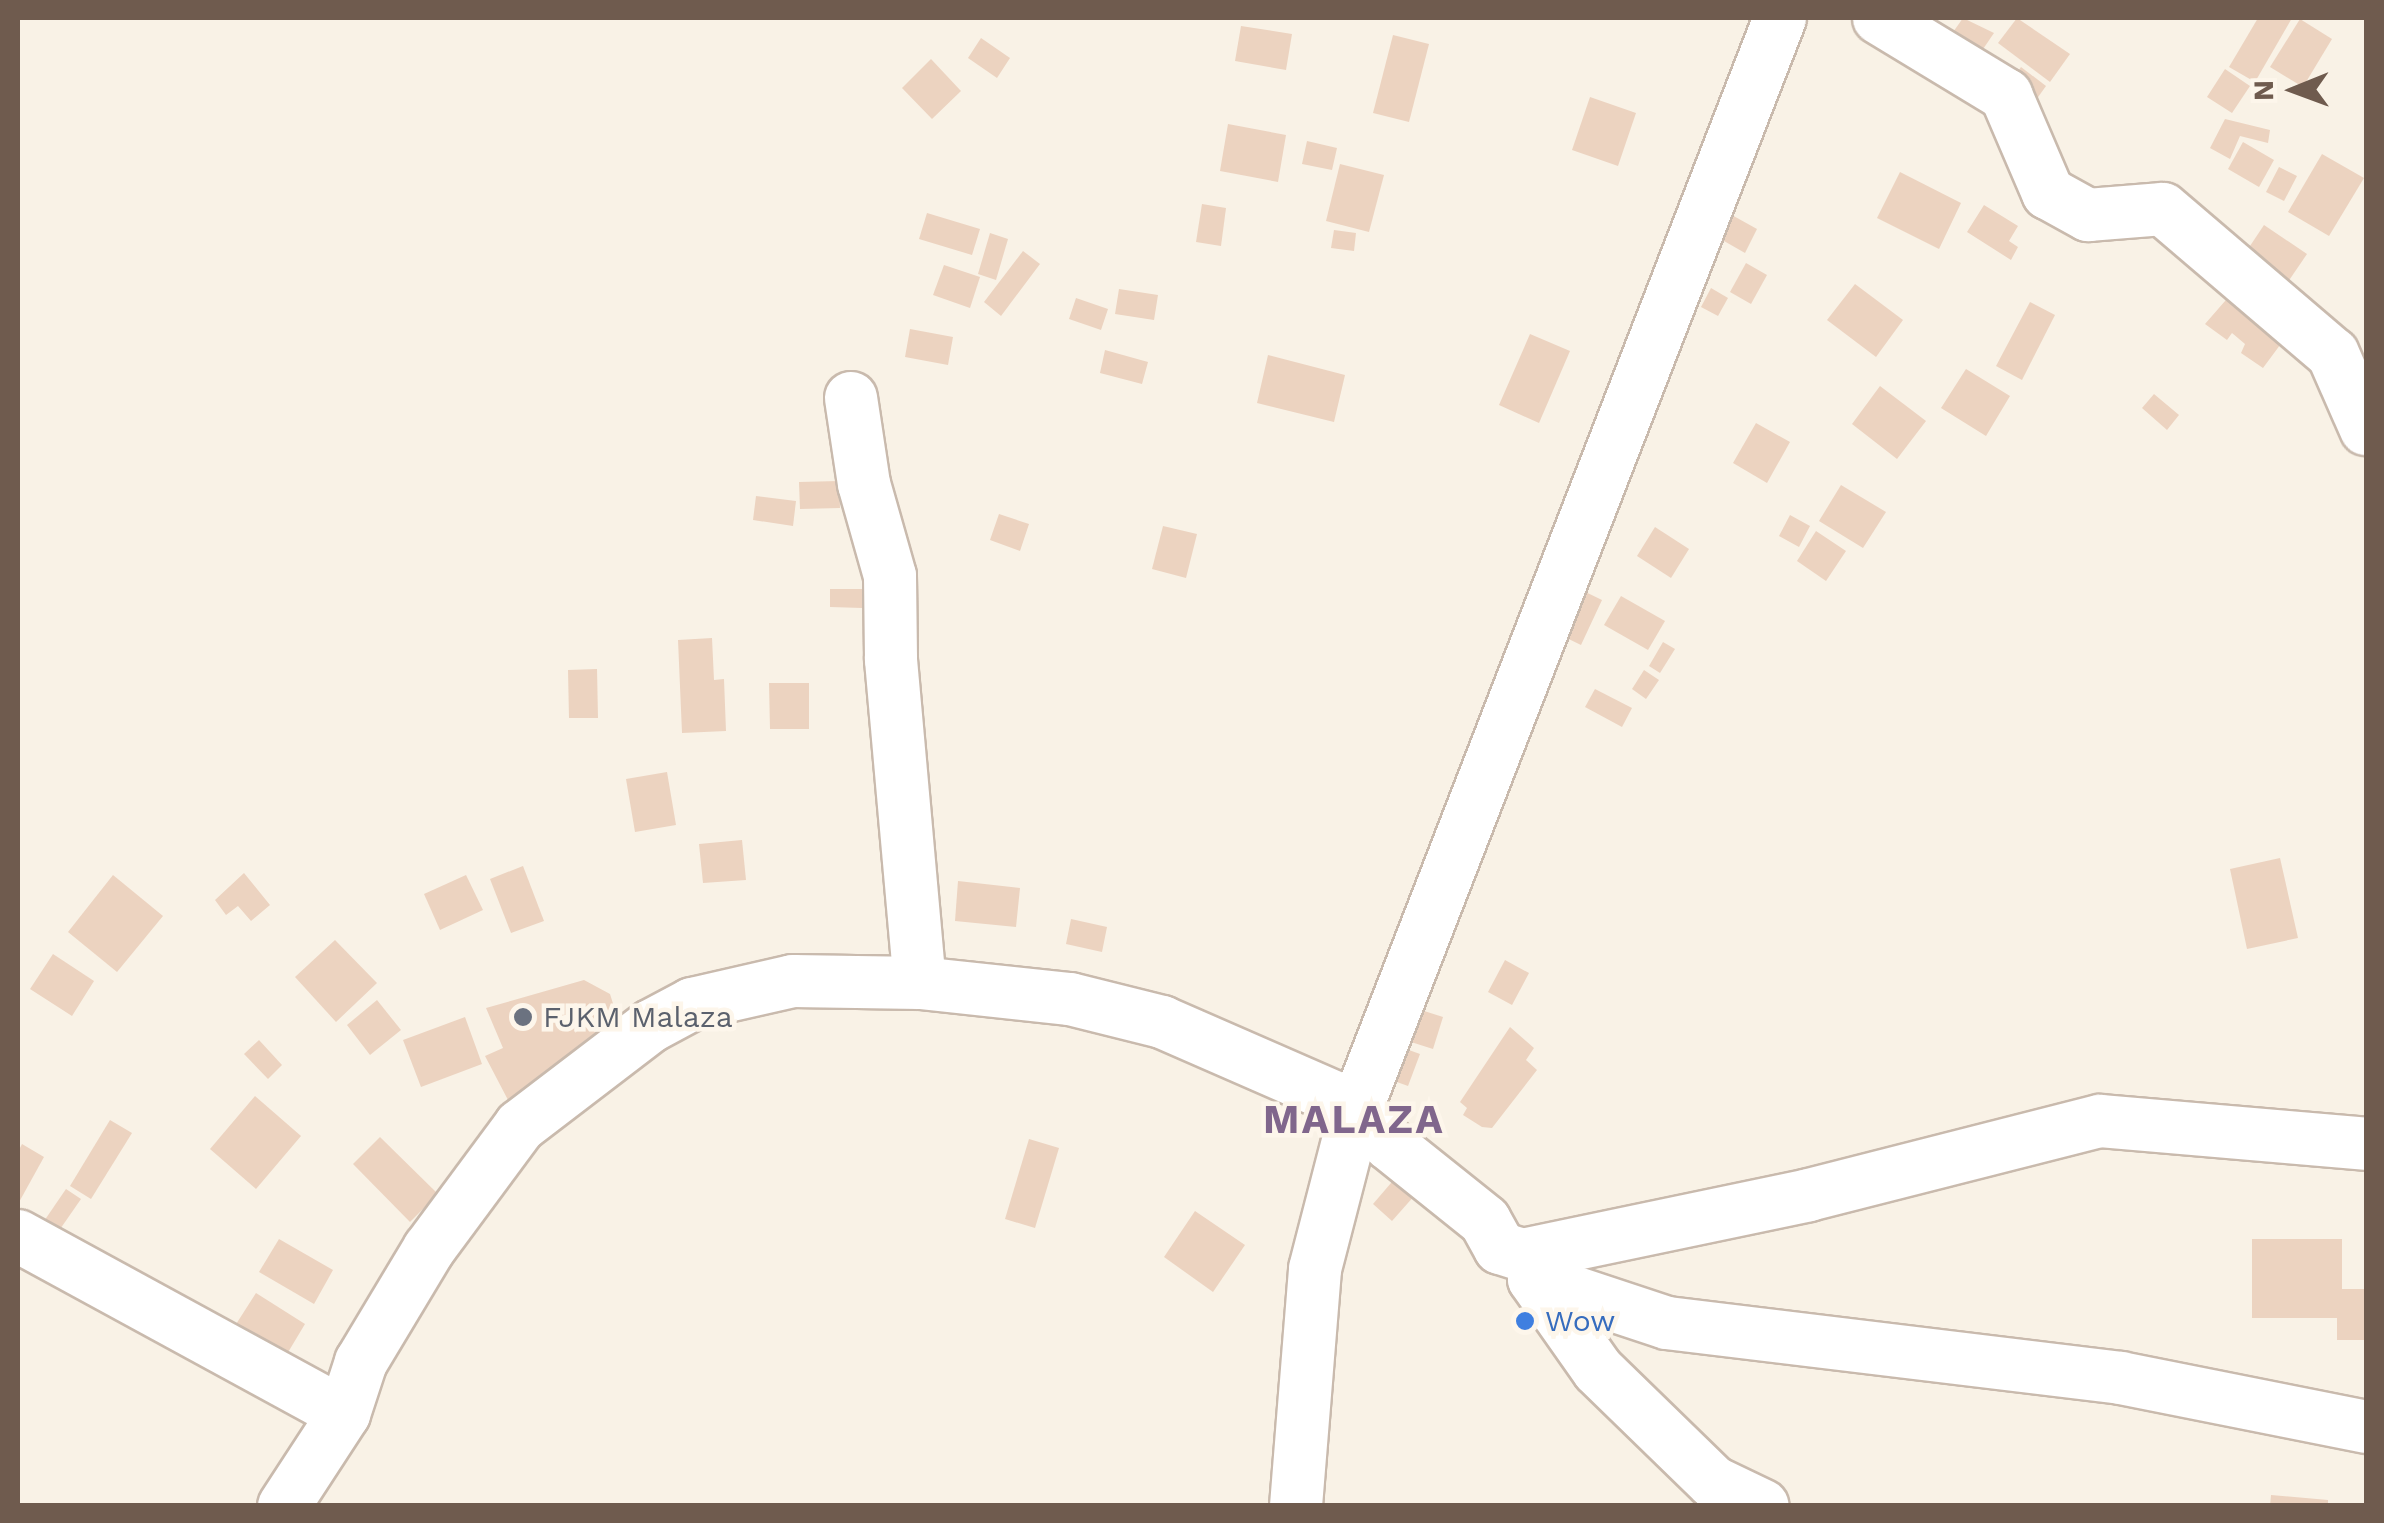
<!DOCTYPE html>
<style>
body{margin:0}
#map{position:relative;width:2384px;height:1523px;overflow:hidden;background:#f9f2e6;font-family:"Work Sans",sans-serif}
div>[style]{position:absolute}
.building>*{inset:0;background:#ecd3c0}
.roads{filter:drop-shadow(2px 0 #c9baad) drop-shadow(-2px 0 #c9baad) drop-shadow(0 2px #c9baad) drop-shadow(0 -2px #c9baad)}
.minor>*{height:52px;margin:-26px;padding:0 26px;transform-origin:26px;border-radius:26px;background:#fff}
.dots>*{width:28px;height:28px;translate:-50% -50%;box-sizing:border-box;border:5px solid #fdf6eb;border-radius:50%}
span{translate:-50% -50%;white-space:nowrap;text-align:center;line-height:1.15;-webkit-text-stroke:9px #fdf6eb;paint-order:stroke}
.worship-label{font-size:30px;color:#5b616d}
.left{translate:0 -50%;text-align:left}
.shop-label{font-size:30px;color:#366cbe}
.district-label{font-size:40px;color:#80668c;font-weight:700;letter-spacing:2.5px}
.frame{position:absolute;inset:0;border:20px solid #6f5b4e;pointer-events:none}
.north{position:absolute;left:2244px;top:40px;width:100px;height:100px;-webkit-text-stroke:8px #fdf6eb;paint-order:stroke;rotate:269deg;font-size:28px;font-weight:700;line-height:40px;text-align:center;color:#6f5b4e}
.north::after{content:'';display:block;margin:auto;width:35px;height:45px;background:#6f5b4e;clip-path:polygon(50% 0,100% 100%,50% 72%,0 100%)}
</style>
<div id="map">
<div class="building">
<div style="clip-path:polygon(1963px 18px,1994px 33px,1979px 55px,1951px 35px)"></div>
<div style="clip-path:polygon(2017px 18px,2070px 54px,2050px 82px,1998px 43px)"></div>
<div style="clip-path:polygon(2258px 18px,2292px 18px,2255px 82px,2229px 67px)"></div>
<div style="clip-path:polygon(2300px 19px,2332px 39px,2303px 87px,2270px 67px)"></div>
<div style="clip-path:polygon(1241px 26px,1292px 34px,1286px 70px,1235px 61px)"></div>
<div style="clip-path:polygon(1393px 35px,1429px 44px,1409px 122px,1373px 113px)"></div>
<div style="clip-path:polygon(981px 38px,1010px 58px,997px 78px,968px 58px)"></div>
<div style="clip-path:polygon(931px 59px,961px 91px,932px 119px,902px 88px)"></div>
<div style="clip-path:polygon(2021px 67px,2046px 86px,2036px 100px,2011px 82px)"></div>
<div style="clip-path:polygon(2225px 69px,2250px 86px,2232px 113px,2207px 97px)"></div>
<div style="clip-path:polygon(1590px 97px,1636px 113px,1618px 166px,1572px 150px)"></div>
<div style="clip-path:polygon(2225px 119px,2270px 130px,2268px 143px,2240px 136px,2230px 159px,2210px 148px)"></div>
<div style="clip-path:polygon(1228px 124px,1286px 135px,1278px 182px,1220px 171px)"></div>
<div style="clip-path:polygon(1307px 141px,1337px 148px,1332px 170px,1302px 164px)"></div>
<div style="clip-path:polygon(2243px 142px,2274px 160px,2259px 187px,2228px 169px)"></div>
<div style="clip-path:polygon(2322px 154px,2364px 178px,2329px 236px,2288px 212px)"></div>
<div style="clip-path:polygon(1340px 164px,1384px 175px,1369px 232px,1326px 221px)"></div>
<div style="clip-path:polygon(2279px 167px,2297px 176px,2284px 201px,2266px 192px)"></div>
<div style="clip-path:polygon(1900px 172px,1961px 203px,1939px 249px,1877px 218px)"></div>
<div style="clip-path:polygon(1202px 204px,1226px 208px,1221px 246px,1196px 242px)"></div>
<div style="clip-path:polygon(1984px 205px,2018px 226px,2009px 241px,2018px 247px,2011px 260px,1967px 232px)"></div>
<div style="clip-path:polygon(927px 213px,980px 229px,972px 255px,919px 239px)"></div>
<div style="clip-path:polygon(1730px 214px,1757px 229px,1745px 253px,1717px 237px)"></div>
<div style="clip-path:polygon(2264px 225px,2307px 254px,2283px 289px,2240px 261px)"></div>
<div style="clip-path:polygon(1334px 230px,1356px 233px,1354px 251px,1331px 248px)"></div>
<div style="clip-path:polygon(990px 233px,1008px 239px,996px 280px,978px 274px)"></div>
<div style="clip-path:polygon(1023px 251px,1040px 264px,1001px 316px,984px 302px)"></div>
<div style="clip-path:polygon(1746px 263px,1767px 275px,1751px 304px,1730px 292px)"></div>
<div style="clip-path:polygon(944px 265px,980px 277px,970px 308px,933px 295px)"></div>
<div style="clip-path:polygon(1855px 284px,1903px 320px,1876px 357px,1827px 320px)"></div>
<div style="clip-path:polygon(1711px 288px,1728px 298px,1718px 316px,1701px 307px)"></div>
<div style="clip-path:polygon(1119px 289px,1158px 295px,1154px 320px,1115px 314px)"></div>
<div style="clip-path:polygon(2232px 293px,2283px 341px,2263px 368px,2241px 353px,2245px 344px,2232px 333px,2227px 340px,2205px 324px)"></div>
<div style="clip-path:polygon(1076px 298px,1108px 309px,1101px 330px,1069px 319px)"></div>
<div style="clip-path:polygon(2030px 302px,2055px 315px,2022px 380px,1996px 366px)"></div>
<div style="clip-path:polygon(910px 329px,953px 337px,948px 365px,905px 357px)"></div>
<div style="clip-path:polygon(1530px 334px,1570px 351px,1539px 423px,1499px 405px)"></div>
<div style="clip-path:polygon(1105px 350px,1148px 362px,1142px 384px,1100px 373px)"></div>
<div style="clip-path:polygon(1268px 355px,1345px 375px,1334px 422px,1257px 403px)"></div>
<div style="clip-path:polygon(1966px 369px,2010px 396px,1986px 436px,1941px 408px)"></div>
<div style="clip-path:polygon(1880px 386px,1926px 421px,1897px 459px,1852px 424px)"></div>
<div style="clip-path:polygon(2154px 394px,2179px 415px,2167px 430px,2142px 408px)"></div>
<div style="clip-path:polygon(1756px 423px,1790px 442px,1767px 483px,1733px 463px)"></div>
<div style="clip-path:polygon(839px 481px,840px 508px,800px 509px,799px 482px)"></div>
<div style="clip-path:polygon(1841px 485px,1886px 512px,1863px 548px,1819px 521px)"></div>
<div style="clip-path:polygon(756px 496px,796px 501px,793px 526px,753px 520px)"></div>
<div style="clip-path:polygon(999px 514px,1029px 524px,1020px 551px,990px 540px)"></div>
<div style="clip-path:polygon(1790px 515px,1810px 526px,1799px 547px,1779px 536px)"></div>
<div style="clip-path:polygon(1163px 526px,1197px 534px,1186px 578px,1152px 569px)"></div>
<div style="clip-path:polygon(1655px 527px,1689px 549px,1671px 578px,1637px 556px)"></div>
<div style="clip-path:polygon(1816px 531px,1846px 551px,1826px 581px,1797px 561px)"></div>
<div style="clip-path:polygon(1571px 585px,1602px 600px,1581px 645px,1550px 630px)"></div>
<div style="clip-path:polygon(830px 589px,862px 589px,862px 608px,830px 607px)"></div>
<div style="clip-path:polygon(1621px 596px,1665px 621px,1648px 650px,1604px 625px)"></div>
<div style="clip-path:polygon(712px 638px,714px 680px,724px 679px,726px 731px,682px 733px,678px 640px)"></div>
<div style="clip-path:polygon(1663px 642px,1675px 649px,1660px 673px,1649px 666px)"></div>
<div style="clip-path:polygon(597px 669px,598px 718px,569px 718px,568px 670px)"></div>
<div style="clip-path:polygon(1644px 670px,1659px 680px,1646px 699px,1632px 689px)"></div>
<div style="clip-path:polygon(769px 683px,809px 683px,809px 729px,770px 729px)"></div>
<div style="clip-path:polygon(1595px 689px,1632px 708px,1622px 727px,1585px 707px)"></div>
<div style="clip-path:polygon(667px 772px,676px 825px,635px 832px,626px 779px)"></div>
<div style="clip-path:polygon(742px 840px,746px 880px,703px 883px,699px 844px)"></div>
<div style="clip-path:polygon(2280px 858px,2298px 938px,2247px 949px,2230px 869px)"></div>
<div style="clip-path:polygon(523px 866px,544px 921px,511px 933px,490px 879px)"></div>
<div style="clip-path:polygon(244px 873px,270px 905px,251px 921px,238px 906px,226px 915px,215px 900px)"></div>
<div style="clip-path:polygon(113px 875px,163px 916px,117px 972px,68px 932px)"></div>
<div style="clip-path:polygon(466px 875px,483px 910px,440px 930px,424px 894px)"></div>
<div style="clip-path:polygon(958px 881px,1020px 888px,1016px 927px,955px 921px)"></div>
<div style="clip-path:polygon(1071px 919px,1107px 927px,1102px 952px,1066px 944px)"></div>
<div style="clip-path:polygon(335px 940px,377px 983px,336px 1022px,295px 977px)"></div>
<div style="clip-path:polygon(53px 954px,94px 981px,72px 1016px,30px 989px)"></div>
<div style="clip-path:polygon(1505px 960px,1529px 973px,1512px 1005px,1488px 992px)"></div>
<div style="clip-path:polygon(584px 980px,610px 994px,622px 1032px,572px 1075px,508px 1100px,485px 1056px,503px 1048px,486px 1008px)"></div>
<div style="clip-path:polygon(377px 1000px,401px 1030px,370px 1055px,347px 1025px)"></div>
<div style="clip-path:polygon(1421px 1010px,1443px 1017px,1433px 1049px,1411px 1042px)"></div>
<div style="clip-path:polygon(465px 1017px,482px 1064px,421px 1087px,403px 1040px)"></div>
<div style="clip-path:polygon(1510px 1027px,1534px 1048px,1526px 1060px,1537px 1070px,1492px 1128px,1482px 1127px,1463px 1115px,1467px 1108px,1460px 1102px)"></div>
<div style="clip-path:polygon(259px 1040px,282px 1065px,268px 1079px,244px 1054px)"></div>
<div style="clip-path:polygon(1395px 1045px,1420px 1054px,1408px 1086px,1383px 1077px)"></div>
<div style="clip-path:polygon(255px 1096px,301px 1136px,256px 1189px,210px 1149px)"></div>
<div style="clip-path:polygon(110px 1120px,132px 1133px,91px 1199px,70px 1186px)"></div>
<div style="clip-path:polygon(380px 1137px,438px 1194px,410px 1222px,353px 1164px)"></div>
<div style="clip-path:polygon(1029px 1139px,1059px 1148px,1035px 1228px,1005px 1219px)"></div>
<div style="clip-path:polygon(22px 1144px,44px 1157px,18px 1204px,18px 1152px)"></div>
<div style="clip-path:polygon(1403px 1169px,1423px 1186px,1392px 1221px,1373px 1204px)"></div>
<div style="clip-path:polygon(66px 1189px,81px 1199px,56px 1235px,42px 1224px)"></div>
<div style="clip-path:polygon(1195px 1211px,1245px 1245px,1213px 1292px,1164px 1257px)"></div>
<div style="clip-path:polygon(279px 1239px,333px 1270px,314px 1304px,259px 1272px)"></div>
<div style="clip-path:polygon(2252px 1239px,2342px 1239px,2342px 1289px,2366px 1289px,2366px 1340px,2337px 1340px,2337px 1318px,2252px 1318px)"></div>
<div style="clip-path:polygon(256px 1293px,305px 1324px,281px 1364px,231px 1332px)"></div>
<div style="clip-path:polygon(2271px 1495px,2328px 1500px,2328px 1506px,2270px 1506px)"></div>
</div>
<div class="roads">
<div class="minor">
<div style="left:1879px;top:18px;width:149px;rotate:31.2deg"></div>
<div style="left:2006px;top:95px;width:107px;rotate:66.8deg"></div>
<div style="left:2048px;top:193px;width:46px;rotate:28.8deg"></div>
<div style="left:2088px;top:215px;width:75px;rotate:-4.6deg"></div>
<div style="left:2163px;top:209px;width:223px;rotate:40.5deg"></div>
<div style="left:2333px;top:354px;width:82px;rotate:66.3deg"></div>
<div style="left:851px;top:398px;width:87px;rotate:81.4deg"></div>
<div style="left:864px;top:484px;width:96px;rotate:74.2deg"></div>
<div style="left:890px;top:576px;width:84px;rotate:89.3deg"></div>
<div style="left:891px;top:660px;width:324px;rotate:84.9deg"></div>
<div style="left:18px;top:1236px;width:371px;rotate:28.6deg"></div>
<div style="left:1534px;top:1279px;width:140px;rotate:18.3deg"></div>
<div style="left:1667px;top:1323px;width:457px;rotate:6.9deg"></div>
<div style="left:2121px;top:1378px;width:250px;rotate:11.3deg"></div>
<div style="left:1534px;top:1279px;width:111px;rotate:54.9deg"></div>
<div style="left:1598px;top:1370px;width:161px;rotate:44.2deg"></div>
<div style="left:1713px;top:1482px;width:55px;rotate:25.6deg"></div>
<div style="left:284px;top:1506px;width:110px;rotate:-56.9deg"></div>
<div style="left:344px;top:1414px;width:55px;rotate:-71.9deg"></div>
<div style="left:361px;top:1362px;width:132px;rotate:-59deg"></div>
<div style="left:429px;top:1249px;width:153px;rotate:-53.5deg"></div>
<div style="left:520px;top:1126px;width:165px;rotate:-37.4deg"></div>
<div style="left:651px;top:1026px;width:47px;rotate:-28.2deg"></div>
<div style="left:692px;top:1004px;width:104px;rotate:-12.8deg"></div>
<div style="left:793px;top:981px;width:127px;rotate:0.9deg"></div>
<div style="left:920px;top:983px;width:151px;rotate:6.1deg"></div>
<div style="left:1070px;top:999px;width:95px;rotate:14deg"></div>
<div style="left:1162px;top:1022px;width:213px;rotate:23.6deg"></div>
<div style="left:1357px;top:1107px;width:49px;rotate:49.1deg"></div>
<div style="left:1389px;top:1144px;width:123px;rotate:38.7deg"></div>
<div style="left:1485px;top:1221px;width:31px;rotate:61deg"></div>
<div style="left:1500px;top:1248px;width:24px;rotate:17deg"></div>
<div style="left:1523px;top:1255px;width:292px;rotate:-11.8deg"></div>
<div style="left:1809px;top:1195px;width:300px;rotate:-14.3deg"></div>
<div style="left:2100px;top:1121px;width:267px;rotate:4.9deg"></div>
<div style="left:1296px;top:1506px;width:238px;rotate:-85.4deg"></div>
<div style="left:1315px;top:1269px;width:167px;rotate:-75.5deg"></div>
<div style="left:1357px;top:1107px;width:1168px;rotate:-68.77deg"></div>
</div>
</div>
<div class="dots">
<div style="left:523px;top:1017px;background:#6b7280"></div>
<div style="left:1525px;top:1321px;background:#3f7fe0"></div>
</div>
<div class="worship-label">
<span class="left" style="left:543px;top:1017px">FJKM Malaza</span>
</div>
<div class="shop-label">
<span class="left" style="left:1545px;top:1321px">Wow</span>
</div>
<div class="district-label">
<span style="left:1354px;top:1120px">MALAZA</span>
</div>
<div class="frame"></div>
<div class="north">N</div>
</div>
